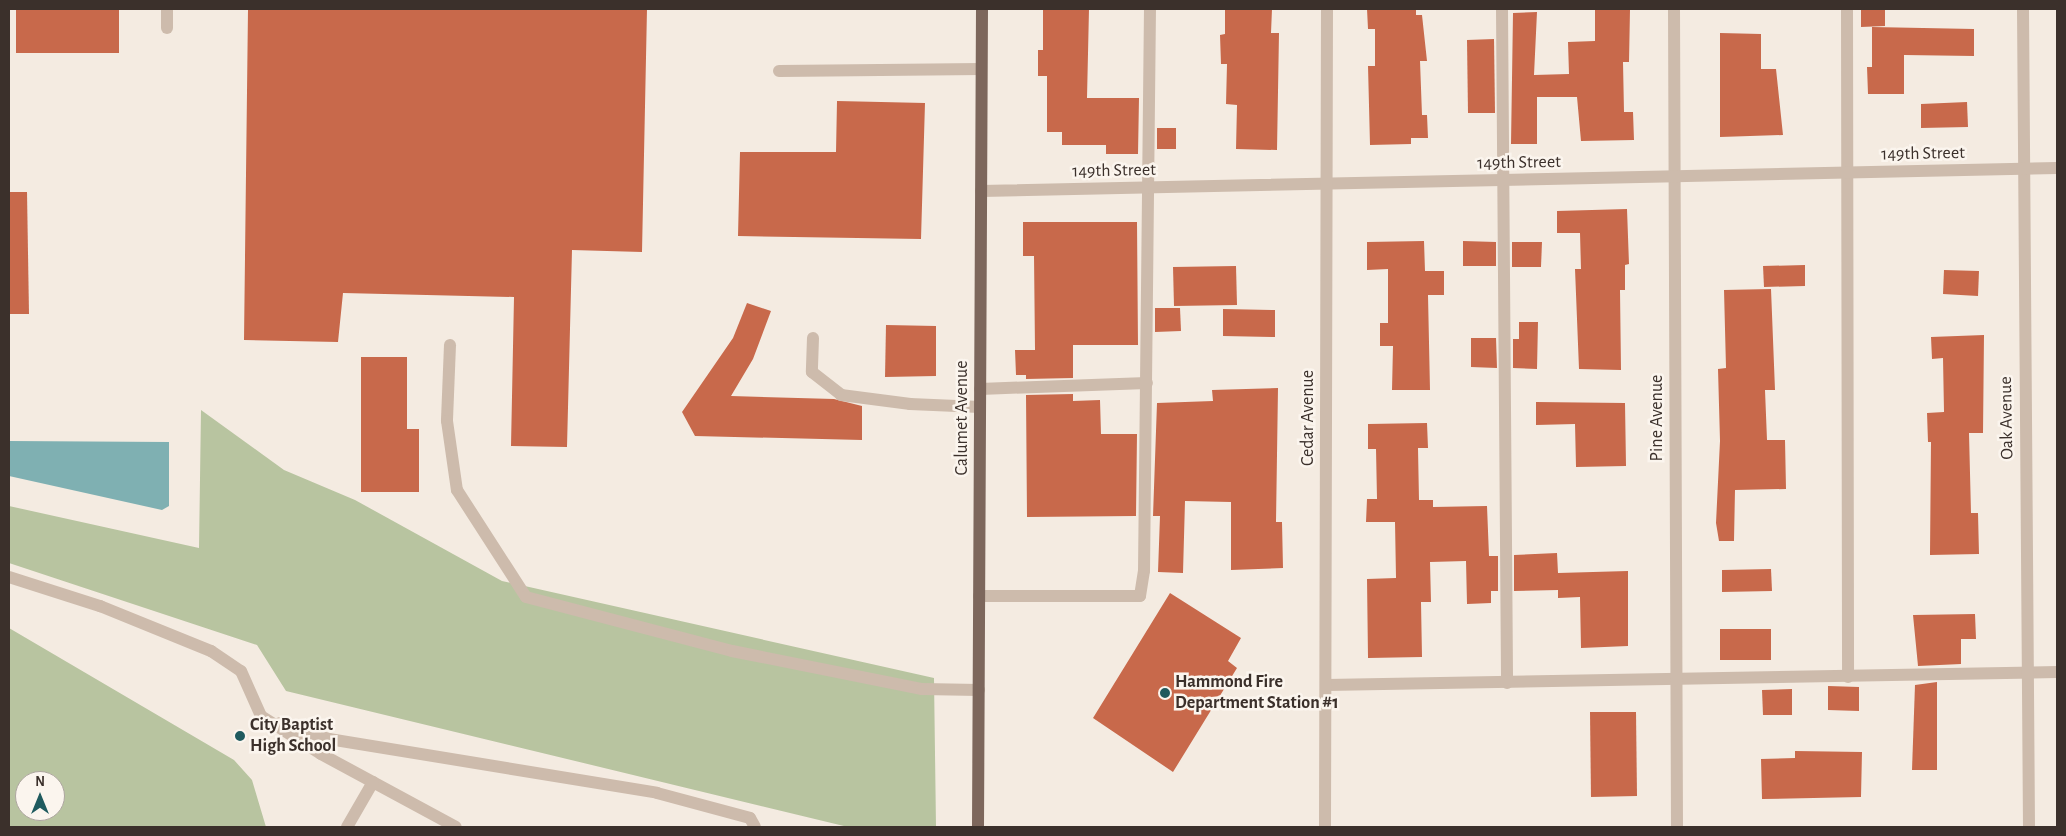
<!DOCTYPE html>
<style>
body{margin:0}
#map{position:relative;width:2066px;height:836px;overflow:hidden;background:#f4ebe1;font-family:"Alegreya Sans",sans-serif}
div>[style]{position:absolute}
.green>*{inset:0;background:#b8c4a0}
.water>*{inset:0;background:#7fb0b2}
.building>*{inset:0;background:#c8694b}
.lane>*{height:12px;margin:-6px;padding:0 6px;transform-origin:6px;border-radius:6px;background:#cdbbac}
.street>*{height:12px;margin:-6px;padding:0 6px;transform-origin:6px;border-radius:6px;background:#cdbbac}
.primary>*{height:12px;margin:-6px;padding:0 6px;transform-origin:6px;border-radius:6px;background:#7d675c}
.dots>*{width:14px;height:14px;translate:-50% -50%;box-sizing:border-box;border:2px solid #fbf5ee;border-radius:50%}
span{translate:-50% -50%;white-space:nowrap;text-align:center;line-height:1.15;-webkit-text-stroke:5px #fbf5ee;paint-order:stroke}
.street-label{font-size:18px;color:#3b302b}
.poi-label{font-size:18px;color:#3b302b;font-weight:700}
.left{translate:0 -50%;text-align:left}
.frame{position:absolute;inset:0;border:10px solid #3b302b;pointer-events:none}
.north{position:absolute;left:15px;top:771px;width:50px;height:50px;box-sizing:border-box;background:#fbf5ee;border:1px solid #aea6a0;border-radius:50%;rotate:0deg;font-size:14px;font-weight:700;line-height:20px;text-align:center;color:#3b302b}
.north::after{content:'';display:block;margin:auto;width:18px;height:22px;background:#1f5a5e;clip-path:polygon(50% 0,100% 100%,50% 72%,0 100%)}
</style>
<div id="map">
<div class="green">
<div style="clip-path:polygon(201px 410px,284px 470px,355px 500px,502px 581px,934px 678px,936px 827px,848px 827px,286px 691px,257px 645px,9px 563px,9px 506px,199px 548px)"></div>
<div style="clip-path:polygon(evenodd,9px 628px,234px 760px,252px 780px,266px 827px,9px 827px,9px 628px,25px 781px,55px 781px,55px 811px,25px 811px,25px 781px)"></div>
</div>
<div class="water">
<div style="clip-path:polygon(9px 441px,169px 442px,169px 506px,162px 510px,9px 476px)"></div>
</div>
<div class="building">
<div style="clip-path:polygon(16px 9px,119px 9px,119px 53px,16px 53px)"></div>
<div style="clip-path:polygon(248px 9px,647px 9px,642px 252px,572px 250px,567px 447px,511px 446px,514px 297px,343px 293px,338px 342px,244px 340px)"></div>
<div style="clip-path:polygon(1043px 9px,1089px 9px,1087px 98px,1139px 98px,1138px 154px,1106px 154px,1106px 145px,1062px 145px,1062px 132px,1047px 132px,1047px 76px,1038px 76px,1038px 50px,1043px 50px)"></div>
<div style="clip-path:polygon(1225px 9px,1272px 9px,1271px 33px,1279px 33px,1277px 150px,1236px 149px,1237px 105px,1226px 104px,1227px 64px,1221px 64px,1220px 35px,1225px 34px)"></div>
<div style="clip-path:polygon(1367px 9px,1416px 9px,1416px 15px,1422px 15px,1427px 61px,1420px 61px,1422px 115px,1427px 115px,1428px 138px,1411px 138px,1411px 144px,1370px 145px,1368px 66px,1375px 66px,1375px 29px,1368px 29px)"></div>
<div style="clip-path:polygon(1595px 9px,1630px 10px,1629px 62px,1623px 62px,1624px 112px,1633px 112px,1634px 140px,1581px 141px,1577px 97px,1537px 97px,1537px 144px,1511px 144px,1513px 13px,1537px 12px,1534px 75px,1569px 74px,1568px 42px,1595px 41px)"></div>
<div style="clip-path:polygon(1861px 9px,1885px 9px,1885px 26px,1861px 27px)"></div>
<div style="clip-path:polygon(1872px 27px,1974px 29px,1974px 56px,1904px 55px,1904px 94px,1868px 94px,1867px 67px,1872px 67px)"></div>
<div style="clip-path:polygon(1720px 33px,1761px 34px,1761px 69px,1776px 69px,1783px 135px,1720px 137px)"></div>
<div style="clip-path:polygon(1494px 39px,1495px 113px,1468px 113px,1467px 40px)"></div>
<div style="clip-path:polygon(837px 101px,925px 103px,921px 239px,738px 236px,740px 152px,836px 152px)"></div>
<div style="clip-path:polygon(1967px 102px,1968px 127px,1921px 128px,1921px 104px)"></div>
<div style="clip-path:polygon(1157px 128px,1176px 128px,1176px 149px,1157px 149px)"></div>
<div style="clip-path:polygon(9px 192px,27px 192px,29px 314px,9px 314px)"></div>
<div style="clip-path:polygon(1627px 209px,1629px 264px,1625px 265px,1625px 290px,1620px 290px,1621px 370px,1579px 369px,1575px 269px,1581px 269px,1580px 233px,1557px 233px,1557px 211px)"></div>
<div style="clip-path:polygon(1023px 222px,1137px 222px,1138px 345px,1073px 345px,1073px 378px,1026px 379px,1026px 375px,1016px 375px,1015px 350px,1035px 350px,1034px 256px,1023px 256px)"></div>
<div style="clip-path:polygon(1424px 241px,1425px 271px,1444px 271px,1444px 295px,1428px 295px,1430px 390px,1392px 390px,1393px 346px,1380px 346px,1380px 323px,1388px 323px,1388px 269px,1367px 270px,1367px 242px)"></div>
<div style="clip-path:polygon(1463px 241px,1496px 242px,1496px 266px,1463px 266px)"></div>
<div style="clip-path:polygon(1512px 242px,1542px 242px,1541px 267px,1512px 267px)"></div>
<div style="clip-path:polygon(1805px 265px,1805px 286px,1764px 287px,1763px 266px)"></div>
<div style="clip-path:polygon(1236px 266px,1237px 305px,1174px 306px,1173px 267px)"></div>
<div style="clip-path:polygon(1944px 270px,1979px 271px,1978px 296px,1943px 294px)"></div>
<div style="clip-path:polygon(1771px 289px,1775px 390px,1765px 390px,1767px 440px,1785px 440px,1786px 489px,1735px 490px,1734px 541px,1719px 541px,1716px 523px,1720px 441px,1718px 369px,1726px 368px,1724px 290px)"></div>
<div style="clip-path:polygon(747px 303px,771px 311px,753px 359px,731px 396px,834px 399px,862px 406px,862px 440px,695px 436px,682px 412px,733px 338px)"></div>
<div style="clip-path:polygon(1155px 308px,1180px 308px,1181px 331px,1155px 332px)"></div>
<div style="clip-path:polygon(1223px 309px,1275px 310px,1275px 337px,1223px 336px)"></div>
<div style="clip-path:polygon(1519px 322px,1538px 322px,1537px 369px,1513px 368px,1513px 339px,1519px 339px)"></div>
<div style="clip-path:polygon(886px 325px,936px 326px,936px 376px,885px 377px)"></div>
<div style="clip-path:polygon(1984px 335px,1983px 433px,1969px 433px,1971px 513px,1978px 513px,1979px 554px,1930px 555px,1931px 442px,1928px 442px,1927px 413px,1944px 412px,1943px 358px,1932px 359px,1931px 337px)"></div>
<div style="clip-path:polygon(1471px 338px,1496px 338px,1497px 368px,1471px 367px)"></div>
<div style="clip-path:polygon(361px 357px,407px 357px,407px 429px,419px 429px,419px 492px,361px 492px)"></div>
<div style="clip-path:polygon(1278px 388px,1276px 522px,1282px 522px,1283px 568px,1231px 570px,1231px 502px,1185px 501px,1183px 573px,1158px 572px,1160px 516px,1153px 516px,1157px 403px,1213px 401px,1212px 390px)"></div>
<div style="clip-path:polygon(1073px 394px,1073px 401px,1100px 400px,1101px 434px,1137px 434px,1136px 516px,1027px 517px,1026px 395px)"></div>
<div style="clip-path:polygon(1536px 402px,1625px 403px,1626px 466px,1576px 467px,1575px 424px,1536px 425px)"></div>
<div style="clip-path:polygon(1427px 423px,1428px 448px,1418px 448px,1419px 500px,1433px 500px,1433px 507px,1487px 506px,1489px 556px,1498px 556px,1498px 591px,1491px 591px,1491px 603px,1467px 604px,1466px 561px,1430px 562px,1431px 602px,1421px 602px,1422px 657px,1368px 658px,1367px 579px,1396px 578px,1395px 522px,1366px 522px,1367px 499px,1377px 499px,1376px 449px,1368px 449px,1368px 424px)"></div>
<div style="clip-path:polygon(1557px 553px,1558px 573px,1628px 571px,1628px 646px,1581px 648px,1580px 597px,1558px 598px,1558px 590px,1514px 591px,1514px 555px)"></div>
<div style="clip-path:polygon(1771px 569px,1772px 591px,1722px 592px,1722px 570px)"></div>
<div style="clip-path:polygon(1170px 593px,1241px 638px,1228px 661px,1237px 668px,1173px 772px,1093px 718px)"></div>
<div style="clip-path:polygon(1975px 614px,1976px 639px,1961px 639px,1961px 664px,1918px 666px,1913px 615px)"></div>
<div style="clip-path:polygon(1720px 629px,1771px 629px,1771px 660px,1720px 660px)"></div>
<div style="clip-path:polygon(1937px 682px,1937px 770px,1912px 770px,1915px 685px)"></div>
<div style="clip-path:polygon(1828px 686px,1859px 687px,1859px 711px,1828px 710px)"></div>
<div style="clip-path:polygon(1792px 689px,1792px 715px,1763px 715px,1762px 690px)"></div>
<div style="clip-path:polygon(1590px 712px,1636px 712px,1637px 796px,1591px 797px)"></div>
<div style="clip-path:polygon(1795px 751px,1862px 752px,1861px 797px,1762px 799px,1761px 759px,1795px 758px)"></div>
</div>
<div class="lane">
<div style="left:1502px;top:9px;width:674px;rotate:89.57deg"></div>
<div style="left:1847px;top:9px;width:668px;rotate:89.91deg"></div>
<div style="left:167px;top:28px;width:19px;rotate:-90deg"></div>
<div style="left:779px;top:71px;width:202px;rotate:-0.6deg"></div>
<div style="left:813px;top:338px;width:34px;rotate:92deg"></div>
<div style="left:812px;top:372px;width:37px;rotate:38deg"></div>
<div style="left:841px;top:395px;width:70px;rotate:7.4deg"></div>
<div style="left:910px;top:404px;width:70px;rotate:2.5deg"></div>
<div style="left:450px;top:345px;width:76px;rotate:92.3deg"></div>
<div style="left:447px;top:421px;width:70px;rotate:81.8deg"></div>
<div style="left:457px;top:490px;width:127px;rotate:57.2deg"></div>
<div style="left:526px;top:597px;width:213px;rotate:14.7deg"></div>
<div style="left:732px;top:651px;width:194px;rotate:11.3deg"></div>
<div style="left:922px;top:689px;width:57px;rotate:1deg"></div>
<div style="left:980px;top:389px;width:167px;rotate:-2.1deg"></div>
<div style="left:9px;top:577px;width:96px;rotate:17.7deg"></div>
<div style="left:100px;top:606px;width:120px;rotate:22.1deg"></div>
<div style="left:211px;top:651px;width:36px;rotate:34deg"></div>
<div style="left:241px;top:671px;width:49px;rotate:66deg"></div>
<div style="left:261px;top:716px;width:71px;rotate:32.3deg"></div>
<div style="left:321px;top:754px;width:153px;rotate:28.4deg"></div>
<div style="left:979px;top:596px;width:161px"></div>
<div style="left:1140px;top:596px;width:25px;rotate:-81deg"></div>
<div style="left:1144px;top:571px;width:562px;rotate:-89.39deg"></div>
<div style="left:1326px;top:685px;width:731px;rotate:-1.02deg"></div>
<div style="left:280px;top:723px;width:52px;rotate:18.1deg"></div>
<div style="left:329px;top:739px;width:332px;rotate:9.3deg"></div>
<div style="left:657px;top:793px;width:96px;rotate:15deg"></div>
<div style="left:750px;top:818px;width:10px;rotate:61deg"></div>
<div style="left:347px;top:827px;width:52px;rotate:-60deg"></div>
</div>
<div class="street">
<div style="left:1674px;top:9px;width:818px;rotate:89.79deg"></div>
<div style="left:2023px;top:9px;width:818px;rotate:89.58deg"></div>
<div style="left:981px;top:191px;width:1076px;rotate:-1.22deg"></div>
<div style="left:1325px;top:827px;width:818px;rotate:-89.86deg"></div>
</div>
<div class="primary">
<div style="left:978px;top:827px;width:818px;rotate:-89.72deg"></div>
</div>
<div class="dots">
<div style="left:1165px;top:693px;background:#1f5a5e"></div>
<div style="left:240px;top:736px;background:#1f5a5e"></div>
</div>
<div class="street-label">
<span style="left:1923px;top:154px;rotate:-1deg">149th Street</span>
<span style="left:1519px;top:163px;rotate:-1deg">149th Street</span>
<span style="left:1114px;top:171px;rotate:-1deg">149th Street</span>
<span style="left:962px;top:418px;rotate:-90deg">Calumet Avenue</span>
<span style="left:1308px;top:418px;rotate:-90deg">Cedar Avenue</span>
<span style="left:1657px;top:418px;rotate:-90deg">Pine Avenue</span>
<span style="left:2007px;top:418px;rotate:-91deg">Oak Avenue</span>
</div>
<div class="poi-label">
<span class="left" style="left:1175px;top:693px">Hammond Fire<br>Department Station #1</span>
<span class="left" style="left:250px;top:736px">City Baptist<br>High School</span>
</div>
<div class="frame"></div>
<div class="north">N</div>
</div>
